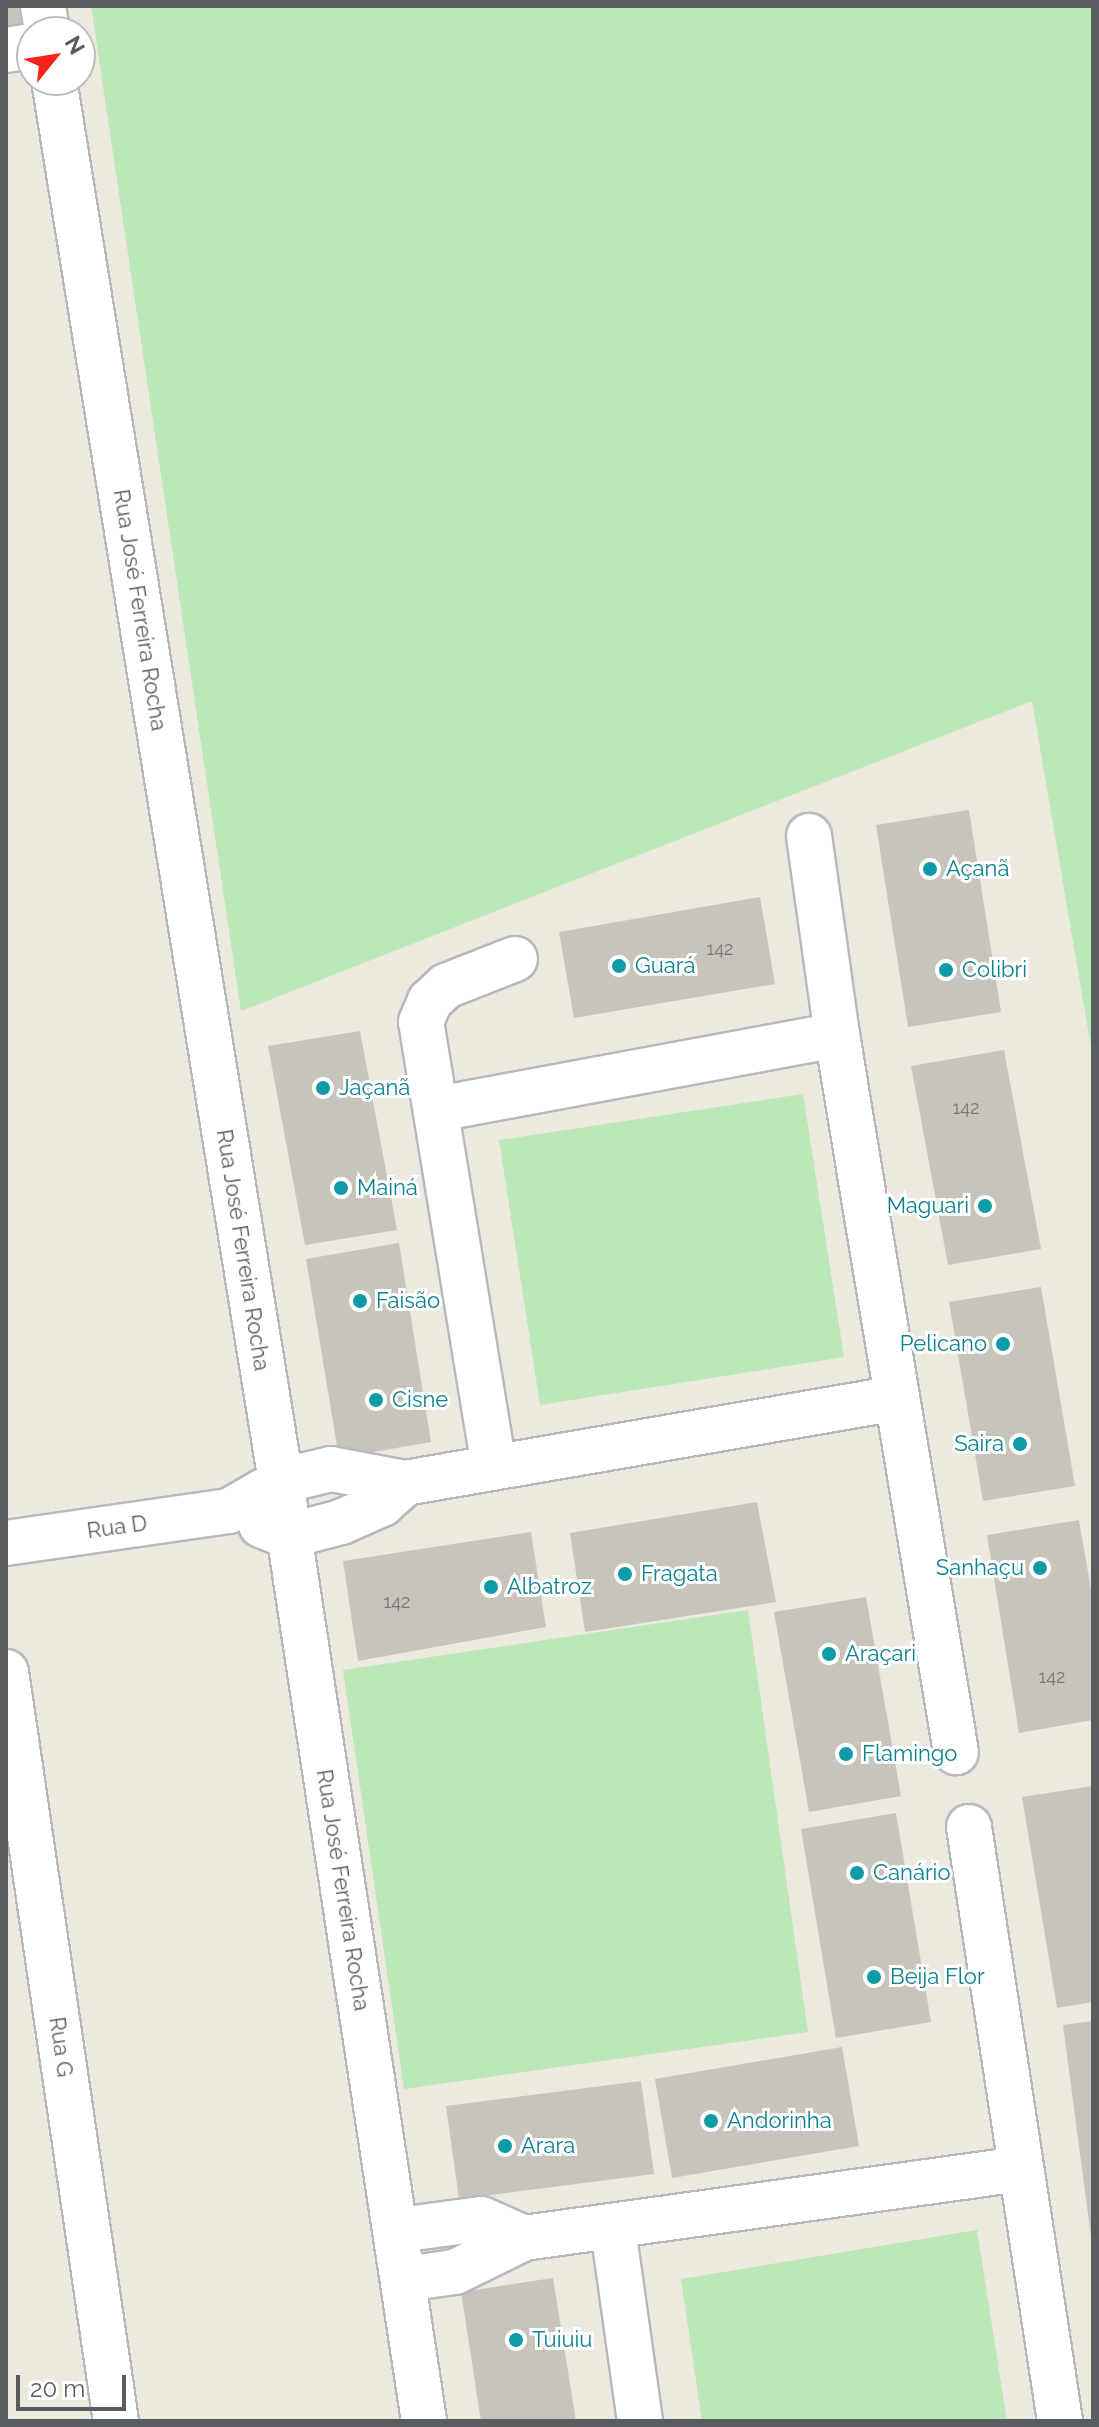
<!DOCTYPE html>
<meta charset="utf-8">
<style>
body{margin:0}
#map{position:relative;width:1099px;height:2427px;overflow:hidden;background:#ede9df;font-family:Raleway,sans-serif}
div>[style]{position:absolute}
.green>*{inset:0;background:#bae8b8}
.building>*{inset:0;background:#c8c4bc}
.roads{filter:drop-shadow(2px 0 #b5b9be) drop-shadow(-2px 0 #b5b9be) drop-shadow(0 2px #b5b9be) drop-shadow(0 -2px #b5b9be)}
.minor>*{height:44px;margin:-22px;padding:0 22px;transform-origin:22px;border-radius:22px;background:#fff}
.dots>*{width:22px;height:22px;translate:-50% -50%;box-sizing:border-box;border:4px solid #fff;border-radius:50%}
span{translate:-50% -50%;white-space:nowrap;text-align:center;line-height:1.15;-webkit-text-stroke:6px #fff;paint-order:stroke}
.number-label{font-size:18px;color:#747778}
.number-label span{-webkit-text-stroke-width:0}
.street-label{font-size:22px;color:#585d62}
.culture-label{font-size:22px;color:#0d838f}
.left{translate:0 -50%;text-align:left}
.right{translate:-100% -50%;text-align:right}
.frame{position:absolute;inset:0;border:8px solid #585d62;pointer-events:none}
.north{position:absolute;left:16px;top:16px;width:80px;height:80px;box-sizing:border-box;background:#fff;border:2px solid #bcbec0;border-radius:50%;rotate:60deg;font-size:22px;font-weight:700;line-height:32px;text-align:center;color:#585d62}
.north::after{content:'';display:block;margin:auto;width:28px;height:36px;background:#f8221a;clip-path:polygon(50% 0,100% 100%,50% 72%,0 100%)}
.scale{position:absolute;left:16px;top:2375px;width:110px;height:36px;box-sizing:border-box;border:4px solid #585d62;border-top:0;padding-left:10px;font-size:24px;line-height:28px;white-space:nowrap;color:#585d62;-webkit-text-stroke:6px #fff;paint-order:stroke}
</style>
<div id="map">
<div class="green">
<div style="clip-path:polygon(91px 6px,1093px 6px,1093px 1059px,1032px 701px,241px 1011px)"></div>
<div style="clip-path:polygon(803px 1094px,844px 1357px,540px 1405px,499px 1140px)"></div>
<div style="clip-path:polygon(748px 1610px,808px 2032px,404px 2089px,343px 1670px)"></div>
<div style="clip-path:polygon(977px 2230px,1007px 2421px,702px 2421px,681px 2279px)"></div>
</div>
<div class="building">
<div style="clip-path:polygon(6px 6px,18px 6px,22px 27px,6px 29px)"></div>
<div style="clip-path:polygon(969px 810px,1001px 1012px,908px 1027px,876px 825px)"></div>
<div style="clip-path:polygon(760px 897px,775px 984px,574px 1018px,559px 932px)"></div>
<div style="clip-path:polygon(360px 1031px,397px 1230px,305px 1245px,268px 1046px)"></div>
<div style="clip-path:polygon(1004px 1050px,1041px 1249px,948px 1265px,911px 1066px)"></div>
<div style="clip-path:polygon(399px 1243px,431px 1442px,339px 1458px,306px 1259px)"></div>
<div style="clip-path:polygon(1041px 1287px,1075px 1486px,983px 1501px,949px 1302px)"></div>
<div style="clip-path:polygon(757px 1502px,776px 1602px,585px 1632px,570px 1533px)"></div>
<div style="clip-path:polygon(1079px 1520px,1093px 1601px,1093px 1720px,1019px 1733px,987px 1535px)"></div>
<div style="clip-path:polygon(531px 1532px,546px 1627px,358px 1661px,343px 1561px)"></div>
<div style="clip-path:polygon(866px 1597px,901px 1796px,809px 1812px,774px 1612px)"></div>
<div style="clip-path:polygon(1093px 1786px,1093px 2002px,1057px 2008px,1022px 1797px)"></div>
<div style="clip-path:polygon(896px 1813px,931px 2022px,836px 2038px,801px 1829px)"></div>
<div style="clip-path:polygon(1093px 2021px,1093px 2237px,1091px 2237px,1063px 2025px)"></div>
<div style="clip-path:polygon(842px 2047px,859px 2146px,672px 2178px,655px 2079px)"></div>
<div style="clip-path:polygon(641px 2081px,654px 2174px,459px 2199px,446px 2106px)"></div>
<div style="clip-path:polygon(553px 2278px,576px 2421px,481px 2421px,461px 2292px)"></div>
</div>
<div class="roads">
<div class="minor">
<div style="left:43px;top:6px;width:26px;rotate:81deg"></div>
<div style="left:6px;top:50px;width:26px;rotate:-9deg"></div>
<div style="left:54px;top:80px;width:1419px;rotate:80.8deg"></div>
<div style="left:281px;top:1481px;width:951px;rotate:81.35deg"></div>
<div style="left:837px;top:1035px;width:727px;rotate:80.58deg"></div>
<div style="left:437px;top:1109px;width:407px;rotate:-10.5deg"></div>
<div style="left:837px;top:1035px;width:201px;rotate:-98deg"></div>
<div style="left:494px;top:1467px;width:451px;rotate:-99.3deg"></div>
<div style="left:421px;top:1022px;width:23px;rotate:-67deg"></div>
<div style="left:430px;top:1001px;width:22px;rotate:-43deg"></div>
<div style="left:446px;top:986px;width:74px;rotate:-21.4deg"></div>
<div style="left:261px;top:1525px;width:29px;rotate:22deg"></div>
<div style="left:288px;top:1536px;width:55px;rotate:-14.8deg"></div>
<div style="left:341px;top:1522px;width:45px;rotate:-23.7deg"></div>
<div style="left:382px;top:1504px;width:31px;rotate:-42deg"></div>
<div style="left:6px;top:1543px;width:225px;rotate:-8.2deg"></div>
<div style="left:229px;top:1511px;width:60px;rotate:-30deg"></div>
<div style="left:281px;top:1481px;width:51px;rotate:-13.5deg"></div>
<div style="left:331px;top:1469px;width:75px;rotate:10.7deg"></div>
<div style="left:405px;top:1483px;width:498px;rotate:-9.8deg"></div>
<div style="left:6px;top:1672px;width:757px;rotate:81.65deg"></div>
<div style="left:969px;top:1827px;width:601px;rotate:81.29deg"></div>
<div style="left:613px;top:2229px;width:194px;rotate:82deg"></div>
<div style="left:399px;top:2230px;width:83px;rotate:-7.6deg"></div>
<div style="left:481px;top:2219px;width:47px;rotate:23.8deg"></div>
<div style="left:405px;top:2279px;width:50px;rotate:-8deg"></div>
<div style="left:455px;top:2272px;width:77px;rotate:-26.2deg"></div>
<div style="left:524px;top:2238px;width:501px;rotate:-7.92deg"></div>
</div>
</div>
<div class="dots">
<div style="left:930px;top:869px;background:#0f9aa8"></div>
<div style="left:619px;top:966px;background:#0f9aa8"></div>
<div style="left:946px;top:970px;background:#0f9aa8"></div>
<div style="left:323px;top:1088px;background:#0f9aa8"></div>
<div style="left:341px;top:1188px;background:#0f9aa8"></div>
<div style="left:985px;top:1206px;background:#0f9aa8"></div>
<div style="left:360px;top:1301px;background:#0f9aa8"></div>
<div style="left:1003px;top:1344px;background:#0f9aa8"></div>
<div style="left:376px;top:1400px;background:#0f9aa8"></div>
<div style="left:1020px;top:1444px;background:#0f9aa8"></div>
<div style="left:1040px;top:1568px;background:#0f9aa8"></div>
<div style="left:625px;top:1574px;background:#0f9aa8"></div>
<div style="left:491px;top:1587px;background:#0f9aa8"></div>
<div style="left:829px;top:1654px;background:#0f9aa8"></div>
<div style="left:846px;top:1754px;background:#0f9aa8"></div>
<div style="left:857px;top:1873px;background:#0f9aa8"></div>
<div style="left:874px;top:1977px;background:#0f9aa8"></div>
<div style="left:711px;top:2121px;background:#0f9aa8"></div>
<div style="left:505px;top:2146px;background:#0f9aa8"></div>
<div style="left:516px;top:2340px;background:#0f9aa8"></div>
</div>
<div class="number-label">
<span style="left:720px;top:949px">142</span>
<span style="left:966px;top:1108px">142</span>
<span style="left:397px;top:1602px">142</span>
<span style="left:1052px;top:1677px">142</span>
</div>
<div class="street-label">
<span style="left:140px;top:610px;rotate:81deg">Rua José Ferreira Rocha</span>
<span style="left:243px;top:1250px;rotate:81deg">Rua José Ferreira Rocha</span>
<span style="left:117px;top:1527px;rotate:-8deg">Rua D</span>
<span style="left:343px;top:1890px;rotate:81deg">Rua José Ferreira Rocha</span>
<span style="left:61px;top:2047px;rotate:82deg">Rua G</span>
</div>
<div class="culture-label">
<span class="left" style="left:946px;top:869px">Açanã</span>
<span class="left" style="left:635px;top:966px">Guará</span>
<span class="left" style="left:962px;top:970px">Colibri</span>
<span class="left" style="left:339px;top:1088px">Jaçanã</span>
<span class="left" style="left:357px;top:1188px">Mainá</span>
<span class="right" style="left:969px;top:1206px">Maguari</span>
<span class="left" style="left:376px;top:1301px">Faisão</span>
<span class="right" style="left:987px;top:1344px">Pelicano</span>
<span class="left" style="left:392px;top:1400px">Cisne</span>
<span class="right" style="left:1004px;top:1444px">Saira</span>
<span class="right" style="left:1024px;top:1568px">Sanhaçu</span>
<span class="left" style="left:641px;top:1574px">Fragata</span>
<span class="left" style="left:507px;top:1587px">Albatroz</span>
<span class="left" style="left:845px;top:1654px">Araçari</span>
<span class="left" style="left:862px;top:1754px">Flamingo</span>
<span class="left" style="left:873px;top:1873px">Canário</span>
<span class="left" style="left:890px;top:1977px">Beija Flor</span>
<span class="left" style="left:727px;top:2121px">Andorinha</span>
<span class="left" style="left:521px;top:2146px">Arara</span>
<span class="left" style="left:532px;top:2340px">Tuiuiu</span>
</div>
<div class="frame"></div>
<div class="north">N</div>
<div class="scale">20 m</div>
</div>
